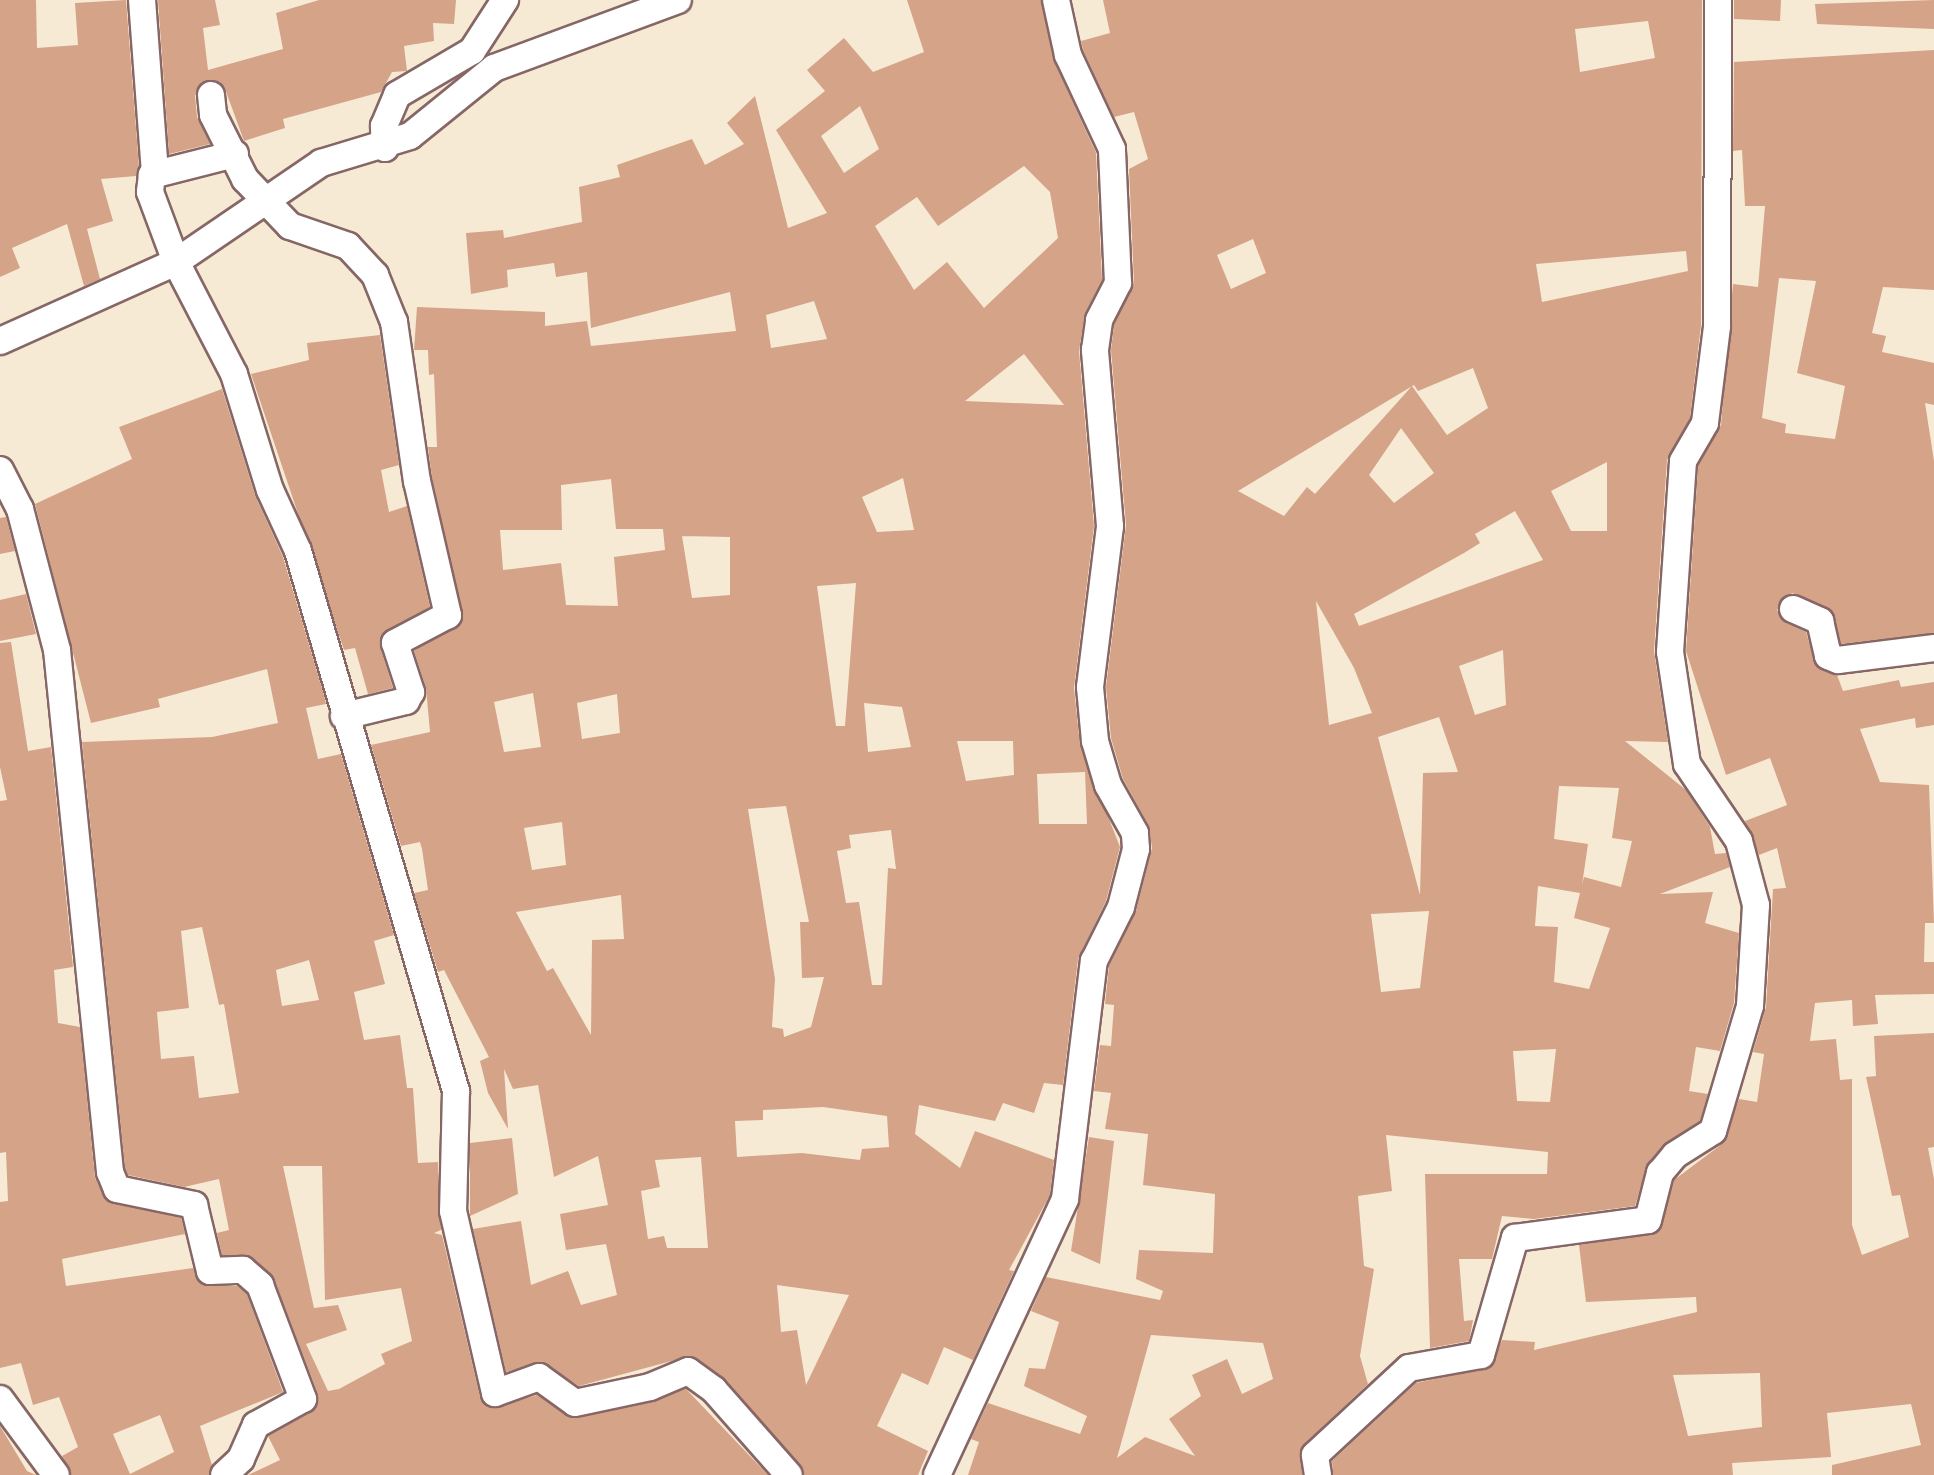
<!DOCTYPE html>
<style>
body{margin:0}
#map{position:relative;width:1934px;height:1475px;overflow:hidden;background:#f7ead5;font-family:"Patrick Hand",sans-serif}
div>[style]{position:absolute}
.building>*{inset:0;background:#d4a388}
.roads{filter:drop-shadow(2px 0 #876666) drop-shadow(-2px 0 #876666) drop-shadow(0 2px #876666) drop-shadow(0 -2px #876666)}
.street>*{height:26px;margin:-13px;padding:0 13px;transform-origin:13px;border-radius:13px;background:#fff}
span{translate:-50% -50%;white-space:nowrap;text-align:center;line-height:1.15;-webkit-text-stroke:5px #fbf7ec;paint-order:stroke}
</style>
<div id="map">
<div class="building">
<div style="clip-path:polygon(0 0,36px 0,37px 48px,78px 45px,75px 3px,126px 0,139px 167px,136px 176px,101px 179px,113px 221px,87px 229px,100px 279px,84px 286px,67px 224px,12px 248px,20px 268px,0 277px)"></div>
<div style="clip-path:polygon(158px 0,215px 0,220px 25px,203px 28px,208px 70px,283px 49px,276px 13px,319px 0,456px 0,454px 24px,433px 23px,434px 41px,404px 46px,407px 71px,392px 72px,381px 92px,283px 119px,285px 128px,244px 141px,224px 86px,202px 82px,195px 96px,197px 117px,210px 144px,169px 154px)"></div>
<div style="clip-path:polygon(evenodd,907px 0,1041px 0,1054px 61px,1096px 153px,1102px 280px,1085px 313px,1079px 351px,1094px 526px,1074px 688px,1080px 745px,1120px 847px,1106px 901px,1078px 959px,1063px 1085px,1044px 1083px,1034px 1113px,1003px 1103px,995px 1121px,919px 1105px,915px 1134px,960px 1168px,975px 1131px,1054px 1160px,1050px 1195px,1009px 1270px,1014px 1271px,973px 1360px,944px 1347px,928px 1385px,902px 1373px,877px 1426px,928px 1451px,918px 1475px,804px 1475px,726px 1380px,690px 1356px,579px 1386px,542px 1362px,506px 1372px,473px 1229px,521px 1221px,531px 1285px,568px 1271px,581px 1305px,617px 1295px,606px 1244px,566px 1250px,560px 1214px,608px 1205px,598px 1156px,554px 1177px,538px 1085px,513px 1089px,504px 1069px,508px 1129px,488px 1093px,480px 1061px,489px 1057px,444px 970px,438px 972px,414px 893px,428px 890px,422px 849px,420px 842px,401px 846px,371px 745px,430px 732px,426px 688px,414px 651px,463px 618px,432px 478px,428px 447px,437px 447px,434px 374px,429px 375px,428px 350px,414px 350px,417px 307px,545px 312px,545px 326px,587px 321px,591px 346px,736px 331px,730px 292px,591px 328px,587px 272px,556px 277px,554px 263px,507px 270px,508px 287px,471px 294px,466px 233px,503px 230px,504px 238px,582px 222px,579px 187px,620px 177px,617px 165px,692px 139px,705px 165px,744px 144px,727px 123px,755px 96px,788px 228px,827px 213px,776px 130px,825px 91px,807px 70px,844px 38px,873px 72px,924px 52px,907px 0,860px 106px,879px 149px,844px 173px,821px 136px,860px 106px,907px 0,1024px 166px,1050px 192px,1058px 238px,984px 308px,947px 262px,914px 290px,875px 226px,917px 197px,938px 226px,1024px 166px,907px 0,814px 301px,827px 339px,771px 348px,766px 315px,814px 301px,907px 0,1024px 354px,1064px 405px,965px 401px,1024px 354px,907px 0,903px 478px,914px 530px,877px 532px,862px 497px,903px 478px,907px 0,611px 479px,616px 529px,663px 529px,665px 550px,614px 557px,618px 606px,566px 605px,561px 563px,503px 570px,500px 530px,562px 530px,561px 485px,611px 479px,907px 0,682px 536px,730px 537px,730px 595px,692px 598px,682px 536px,907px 0,856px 583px,845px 726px,836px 726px,817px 586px,856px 583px,907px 0,533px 693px,541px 747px,504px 752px,494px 702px,533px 693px,907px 0,617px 694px,620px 733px,582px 739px,577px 703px,617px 694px,907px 0,864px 703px,902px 707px,911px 747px,868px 752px,864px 703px,907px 0,957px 741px,1013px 741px,1014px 775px,966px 781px,957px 741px,907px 0,1085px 772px,1087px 824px,1039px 824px,1037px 774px,1085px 772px,907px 0,786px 806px,809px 922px,800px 922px,802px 978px,824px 977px,811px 1027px,784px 1037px,783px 1029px,772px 1027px,775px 979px,748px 809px,786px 806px,907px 0,562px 822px,566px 865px,532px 870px,524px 828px,562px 822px,907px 0,891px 830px,896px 869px,888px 868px,882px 985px,872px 985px,859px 902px,846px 903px,837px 851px,851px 848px,849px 835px,891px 830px,907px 0,621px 895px,624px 939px,592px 940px,591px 1035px,553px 968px,547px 971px,516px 912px,621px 895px,907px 0,823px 1107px,887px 1116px,889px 1147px,862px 1149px,860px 1160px,802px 1153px,737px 1157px,735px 1121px,763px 1120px,763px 1110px,823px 1107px,907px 0,701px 1157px,708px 1248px,667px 1248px,664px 1236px,648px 1239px,641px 1191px,660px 1187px,655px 1160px,701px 1157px,907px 0,777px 1285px,849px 1295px,806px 1385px,797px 1330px,781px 1332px,777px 1285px)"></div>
<div style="clip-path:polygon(evenodd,1103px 0,1702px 0,1701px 325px,1690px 418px,1667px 460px,1654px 651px,1668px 742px,1625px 741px,1686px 790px,1710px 827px,1715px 854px,1726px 853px,1730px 867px,1660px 894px,1713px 892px,1705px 923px,1739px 933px,1734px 1003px,1720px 1051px,1696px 1047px,1689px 1091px,1708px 1094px,1700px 1121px,1648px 1163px,1635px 1206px,1534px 1219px,1502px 1216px,1492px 1259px,1459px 1259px,1464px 1321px,1473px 1320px,1469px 1341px,1430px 1348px,1425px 1174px,1547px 1174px,1548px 1152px,1386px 1135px,1392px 1191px,1358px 1196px,1364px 1266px,1374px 1269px,1360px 1356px,1368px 1384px,1304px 1444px,1302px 1475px,968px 1475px,979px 1442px,971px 1439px,988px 1403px,1080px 1434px,1087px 1416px,1024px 1386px,1029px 1368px,1045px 1369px,1059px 1322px,1031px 1311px,1046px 1277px,1160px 1300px,1163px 1291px,1136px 1279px,1139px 1250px,1213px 1253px,1215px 1194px,1143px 1185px,1148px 1134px,1105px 1129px,1111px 1093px,1094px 1091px,1100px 1045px,1111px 1046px,1114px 1005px,1105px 1004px,1109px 966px,1136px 911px,1152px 848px,1149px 826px,1123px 779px,1111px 738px,1106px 687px,1126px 525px,1111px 350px,1114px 325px,1134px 283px,1129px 169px,1148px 159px,1134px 112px,1114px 117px,1083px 50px,1081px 41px,1110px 33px,1103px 0,1648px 21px,1655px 58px,1580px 72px,1575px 29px,1648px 21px,1103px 0,1253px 239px,1266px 273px,1231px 289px,1217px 255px,1253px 239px,1103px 0,1686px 251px,1688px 271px,1542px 302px,1536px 264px,1686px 251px,1103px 0,1473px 368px,1488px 408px,1447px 435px,1412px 386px,1315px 494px,1307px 487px,1284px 516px,1238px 491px,1414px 385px,1418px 391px,1473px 368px,1103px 0,1401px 428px,1434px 473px,1394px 503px,1369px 475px,1401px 428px,1103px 0,1607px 462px,1607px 531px,1571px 531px,1551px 491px,1607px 462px,1103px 0,1515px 511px,1543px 560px,1359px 626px,1354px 614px,1464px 553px,1480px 543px,1475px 534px,1515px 511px,1103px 0,1316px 601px,1354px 668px,1372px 713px,1329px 725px,1316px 601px,1103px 0,1503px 650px,1506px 705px,1475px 715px,1459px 666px,1503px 650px,1103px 0,1439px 717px,1458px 772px,1423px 773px,1420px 895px,1378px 737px,1439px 717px,1103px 0,1559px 786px,1619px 788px,1612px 838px,1632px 841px,1621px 887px,1584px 877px,1582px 885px,1588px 844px,1554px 839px,1559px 786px,1103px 0,1538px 886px,1580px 893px,1574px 918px,1610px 928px,1589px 989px,1554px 982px,1558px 927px,1535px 926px,1538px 886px,1103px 0,1429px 911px,1420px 988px,1381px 992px,1371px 914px,1429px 911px,1103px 0,1556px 1049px,1550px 1102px,1517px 1101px,1513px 1051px,1556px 1049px,1103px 0,1151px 1335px,1263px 1343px,1273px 1379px,1242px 1394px,1227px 1359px,1192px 1375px,1201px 1396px,1169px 1419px,1195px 1456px,1145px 1437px,1117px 1458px,1151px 1335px)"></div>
<div style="clip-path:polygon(1734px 0,1781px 0,1780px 21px,1734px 19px)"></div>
<div style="clip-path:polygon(1934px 0,1934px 29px,1817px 24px,1815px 4px)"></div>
<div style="clip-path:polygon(evenodd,1934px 50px,1934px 290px,1883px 287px,1872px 333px,1886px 336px,1882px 352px,1934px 363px,1934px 405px,1925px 403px,1934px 461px,1934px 633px,1841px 644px,1826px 607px,1792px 593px,1777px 610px,1786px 623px,1806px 632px,1816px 666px,1837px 675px,1843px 691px,1899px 680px,1901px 687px,1934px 682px,1934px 725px,1916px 728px,1915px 718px,1860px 729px,1880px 782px,1929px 785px,1934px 923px,1925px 923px,1924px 962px,1934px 962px,1934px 994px,1875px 995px,1878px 1024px,1853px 1026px,1852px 1000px,1815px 1003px,1810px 1041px,1836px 1039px,1840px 1080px,1852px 1079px,1852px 1225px,1862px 1255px,1909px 1237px,1900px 1195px,1892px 1196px,1866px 1077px,1876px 1076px,1874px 1036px,1934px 1033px,1934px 1147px,1928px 1148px,1934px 1179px,1934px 1475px,1832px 1475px,1832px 1465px,1921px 1445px,1911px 1404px,1827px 1413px,1831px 1457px,1732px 1463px,1733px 1475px,1333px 1475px,1332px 1461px,1416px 1383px,1491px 1367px,1502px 1340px,1535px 1342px,1534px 1350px,1697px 1312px,1696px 1297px,1586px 1302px,1579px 1245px,1658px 1232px,1674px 1180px,1722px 1144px,1739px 1099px,1757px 1102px,1764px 1054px,1753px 1052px,1766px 1007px,1773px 889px,1786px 888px,1777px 848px,1759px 855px,1745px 821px,1787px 805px,1770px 758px,1726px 775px,1686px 651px,1698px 466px,1721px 425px,1733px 284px,1758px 287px,1765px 206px,1745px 206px,1742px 150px,1733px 151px,1734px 62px,1934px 50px,1779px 278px,1816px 281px,1797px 373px,1845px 386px,1835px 439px,1785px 433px,1786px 424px,1762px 418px,1779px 278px,1934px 50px,1760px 1373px,1762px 1427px,1688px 1436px,1673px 1375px,1760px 1373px)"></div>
<div style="clip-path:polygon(380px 335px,399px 465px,381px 470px,389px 512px,407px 506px,430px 607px,383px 633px,380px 647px,393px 688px,368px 694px,355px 648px,344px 650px,251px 374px,309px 360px,307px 343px)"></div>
<div style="clip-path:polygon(evenodd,222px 389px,255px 495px,283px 557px,324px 695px,326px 704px,306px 708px,318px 759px,341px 754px,394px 935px,374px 941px,385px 984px,354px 992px,364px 1040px,400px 1035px,407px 1088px,413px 1088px,418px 1163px,438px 1162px,441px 1230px,434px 1233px,442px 1235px,480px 1397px,492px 1408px,537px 1395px,578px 1418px,686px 1389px,768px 1475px,248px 1475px,280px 1460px,268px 1436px,311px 1412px,318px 1394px,274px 1279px,253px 1258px,222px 1255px,217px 1233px,229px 1230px,219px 1179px,184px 1187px,128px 1175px,125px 1168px,82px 742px,212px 737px,278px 723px,267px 669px,158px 699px,160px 707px,91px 723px,35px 504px,132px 459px,119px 427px,222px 389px,202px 927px,219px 1005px,224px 1004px,239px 1093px,199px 1098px,194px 1056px,161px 1059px,157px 1012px,189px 1008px,181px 931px,202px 927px,222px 389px,309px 960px,319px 1000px,282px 1006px,276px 970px,309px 960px,222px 389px,283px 1166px,322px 1166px,325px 1300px,401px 1288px,412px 1341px,381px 1354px,385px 1364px,339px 1389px,328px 1391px,306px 1344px,347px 1330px,338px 1305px,314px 1308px,283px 1166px)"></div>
<div style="clip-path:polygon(6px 517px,15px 551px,0 554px,0 518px)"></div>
<div style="clip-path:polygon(26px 594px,36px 634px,0 641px,0 600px)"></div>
<div style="clip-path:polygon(evenodd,11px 642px,28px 751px,51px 747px,73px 967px,54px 970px,58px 1023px,80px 1027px,95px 1178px,107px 1201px,181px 1218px,185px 1234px,62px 1259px,66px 1286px,193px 1268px,203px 1285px,237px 1286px,247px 1294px,283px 1392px,200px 1426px,212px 1465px,209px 1475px,71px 1475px,62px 1456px,78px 1447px,59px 1397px,33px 1405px,21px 1363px,0 1368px,0 1202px,8px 1201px,6px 1152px,0 1153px,0 801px,7px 800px,0 767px,0 643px,11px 642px,160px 1415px,174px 1452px,130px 1474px,113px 1434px,160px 1415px)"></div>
<div style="clip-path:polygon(1089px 1137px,1114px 1141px,1100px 1264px,1071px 1251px)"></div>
<div style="clip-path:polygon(512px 1138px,518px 1194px,470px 1216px,470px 1143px)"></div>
<div style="clip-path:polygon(0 1426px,27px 1471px,36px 1475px,0 1475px)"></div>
</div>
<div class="roads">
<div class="street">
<div style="left:142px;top:0;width:174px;rotate:85.7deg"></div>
<div style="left:211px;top:95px;width:20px;rotate:84deg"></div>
<div style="left:213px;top:115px;width:72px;rotate:63.4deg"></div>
<div style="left:245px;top:179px;width:65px;rotate:46.2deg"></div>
<div style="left:290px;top:226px;width:61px;rotate:19deg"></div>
<div style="left:348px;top:246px;width:40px;rotate:47deg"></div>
<div style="left:375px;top:275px;width:51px;rotate:68deg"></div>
<div style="left:394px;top:322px;width:161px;rotate:81.8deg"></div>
<div style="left:417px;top:481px;width:138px;rotate:77deg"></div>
<div style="left:448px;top:615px;width:60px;rotate:152.2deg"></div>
<div style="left:395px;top:643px;width:52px;rotate:71.9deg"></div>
<div style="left:411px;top:692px;width:10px;rotate:119deg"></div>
<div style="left:406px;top:701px;width:64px;rotate:166.4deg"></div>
<div style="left:385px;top:148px;width:22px;rotate:-93deg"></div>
<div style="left:384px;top:126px;width:34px;rotate:-67deg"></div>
<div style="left:397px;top:95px;width:87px;rotate:-30.4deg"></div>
<div style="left:472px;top:51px;width:61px;rotate:-57.1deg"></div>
<div style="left:235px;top:154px;width:86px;rotate:165.8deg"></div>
<div style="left:152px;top:175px;width:17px;rotate:97deg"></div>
<div style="left:150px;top:192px;width:75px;rotate:69.6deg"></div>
<div style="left:176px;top:262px;width:126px;rotate:62.6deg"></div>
<div style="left:234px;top:374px;width:121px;rotate:72.8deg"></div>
<div style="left:270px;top:490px;width:67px;rotate:65.3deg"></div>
<div style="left:298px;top:551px;width:563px;rotate:73.69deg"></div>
<div style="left:456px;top:1091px;width:120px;rotate:91.4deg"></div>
<div style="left:453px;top:1211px;width:187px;rotate:77deg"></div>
<div style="left:495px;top:1393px;width:47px;rotate:-20deg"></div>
<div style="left:539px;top:1377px;width:44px;rotate:35.8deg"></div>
<div style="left:575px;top:1403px;width:77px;rotate:-12deg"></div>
<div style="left:650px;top:1387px;width:41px;rotate:-22.8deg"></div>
<div style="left:688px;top:1371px;width:32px;rotate:36deg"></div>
<div style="left:714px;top:1390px;width:113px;rotate:48.6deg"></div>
<div style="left:0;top:341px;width:193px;rotate:-24.2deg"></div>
<div style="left:176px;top:262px;width:176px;rotate:-34.3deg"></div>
<div style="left:321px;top:163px;width:93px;rotate:-16.9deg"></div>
<div style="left:410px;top:136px;width:108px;rotate:-39deg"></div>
<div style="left:494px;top:68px;width:196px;rotate:-20.3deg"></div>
<div style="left:0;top:470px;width:44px;rotate:62.9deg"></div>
<div style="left:20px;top:509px;width:146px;rotate:75.3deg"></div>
<div style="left:57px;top:650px;width:525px;rotate:84.2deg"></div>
<div style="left:110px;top:1172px;width:18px;rotate:68deg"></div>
<div style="left:117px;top:1189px;width:79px;rotate:11.7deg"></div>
<div style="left:194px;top:1205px;width:68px;rotate:76.4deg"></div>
<div style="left:210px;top:1271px;width:33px;rotate:-2deg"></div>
<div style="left:243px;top:1270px;width:23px;rotate:41deg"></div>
<div style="left:260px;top:1285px;width:122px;rotate:69.3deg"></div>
<div style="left:303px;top:1399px;width:54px;rotate:151deg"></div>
<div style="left:256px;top:1425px;width:37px;rotate:114deg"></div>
<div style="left:241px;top:1459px;width:23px;rotate:137deg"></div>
<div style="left:1793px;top:609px;width:30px;rotate:24deg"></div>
<div style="left:1820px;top:621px;width:36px;rotate:77deg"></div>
<div style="left:1828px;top:656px;width:11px;rotate:22deg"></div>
<div style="left:1838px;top:660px;width:97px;rotate:-7.1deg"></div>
<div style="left:0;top:1399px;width:94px;rotate:53.6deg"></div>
<div style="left:937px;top:1475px;width:304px;rotate:-65.1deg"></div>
<div style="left:1065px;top:1199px;width:240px;rotate:-83.1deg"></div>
<div style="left:1094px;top:961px;width:60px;rotate:-63.4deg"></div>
<div style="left:1121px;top:907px;width:60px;rotate:-75.5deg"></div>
<div style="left:1136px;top:849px;width:16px;rotate:-94deg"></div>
<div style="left:1135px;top:833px;width:55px;rotate:-119.4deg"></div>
<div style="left:1108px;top:785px;width:46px;rotate:-106.5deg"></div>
<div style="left:1095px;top:741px;width:54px;rotate:-95.3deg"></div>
<div style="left:1090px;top:687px;width:162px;rotate:-82.9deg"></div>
<div style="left:1110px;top:526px;width:177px;rotate:-94.9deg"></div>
<div style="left:1095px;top:350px;width:30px;rotate:-82deg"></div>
<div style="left:1099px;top:320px;width:42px;rotate:-62.8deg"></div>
<div style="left:1118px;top:283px;width:134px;rotate:-92.6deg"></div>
<div style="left:1112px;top:149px;width:104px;rotate:-115.1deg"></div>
<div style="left:1068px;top:55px;width:56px;rotate:-102.3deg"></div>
<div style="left:1318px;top:1475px;width:20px;rotate:-99deg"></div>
<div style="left:1315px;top:1455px;width:128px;rotate:-42.8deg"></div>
<div style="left:1409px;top:1368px;width:73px;rotate:-10.2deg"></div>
<div style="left:1481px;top:1355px;width:122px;rotate:-73.8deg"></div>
<div style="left:1515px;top:1238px;width:134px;rotate:-7.7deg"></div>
<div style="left:1648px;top:1220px;width:49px;rotate:-75.7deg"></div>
<div style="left:1660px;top:1173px;width:23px;rotate:-50deg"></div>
<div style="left:1675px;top:1155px;width:45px;rotate:-32.3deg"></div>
<div style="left:1713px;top:1131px;width:130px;rotate:-73.5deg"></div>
<div style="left:1750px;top:1006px;width:101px;rotate:-86.6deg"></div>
<div style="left:1756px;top:905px;width:66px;rotate:-104.9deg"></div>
<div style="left:1739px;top:841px;width:93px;rotate:-124deg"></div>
<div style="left:1687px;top:764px;width:113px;rotate:-98.6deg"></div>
<div style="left:1670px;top:652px;width:191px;rotate:-86.1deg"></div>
<div style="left:1683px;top:461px;width:44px;rotate:-59.9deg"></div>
<div style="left:1705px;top:423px;width:98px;rotate:-82.9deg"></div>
<div style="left:1717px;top:326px;width:326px;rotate:-89.8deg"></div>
</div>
</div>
</div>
